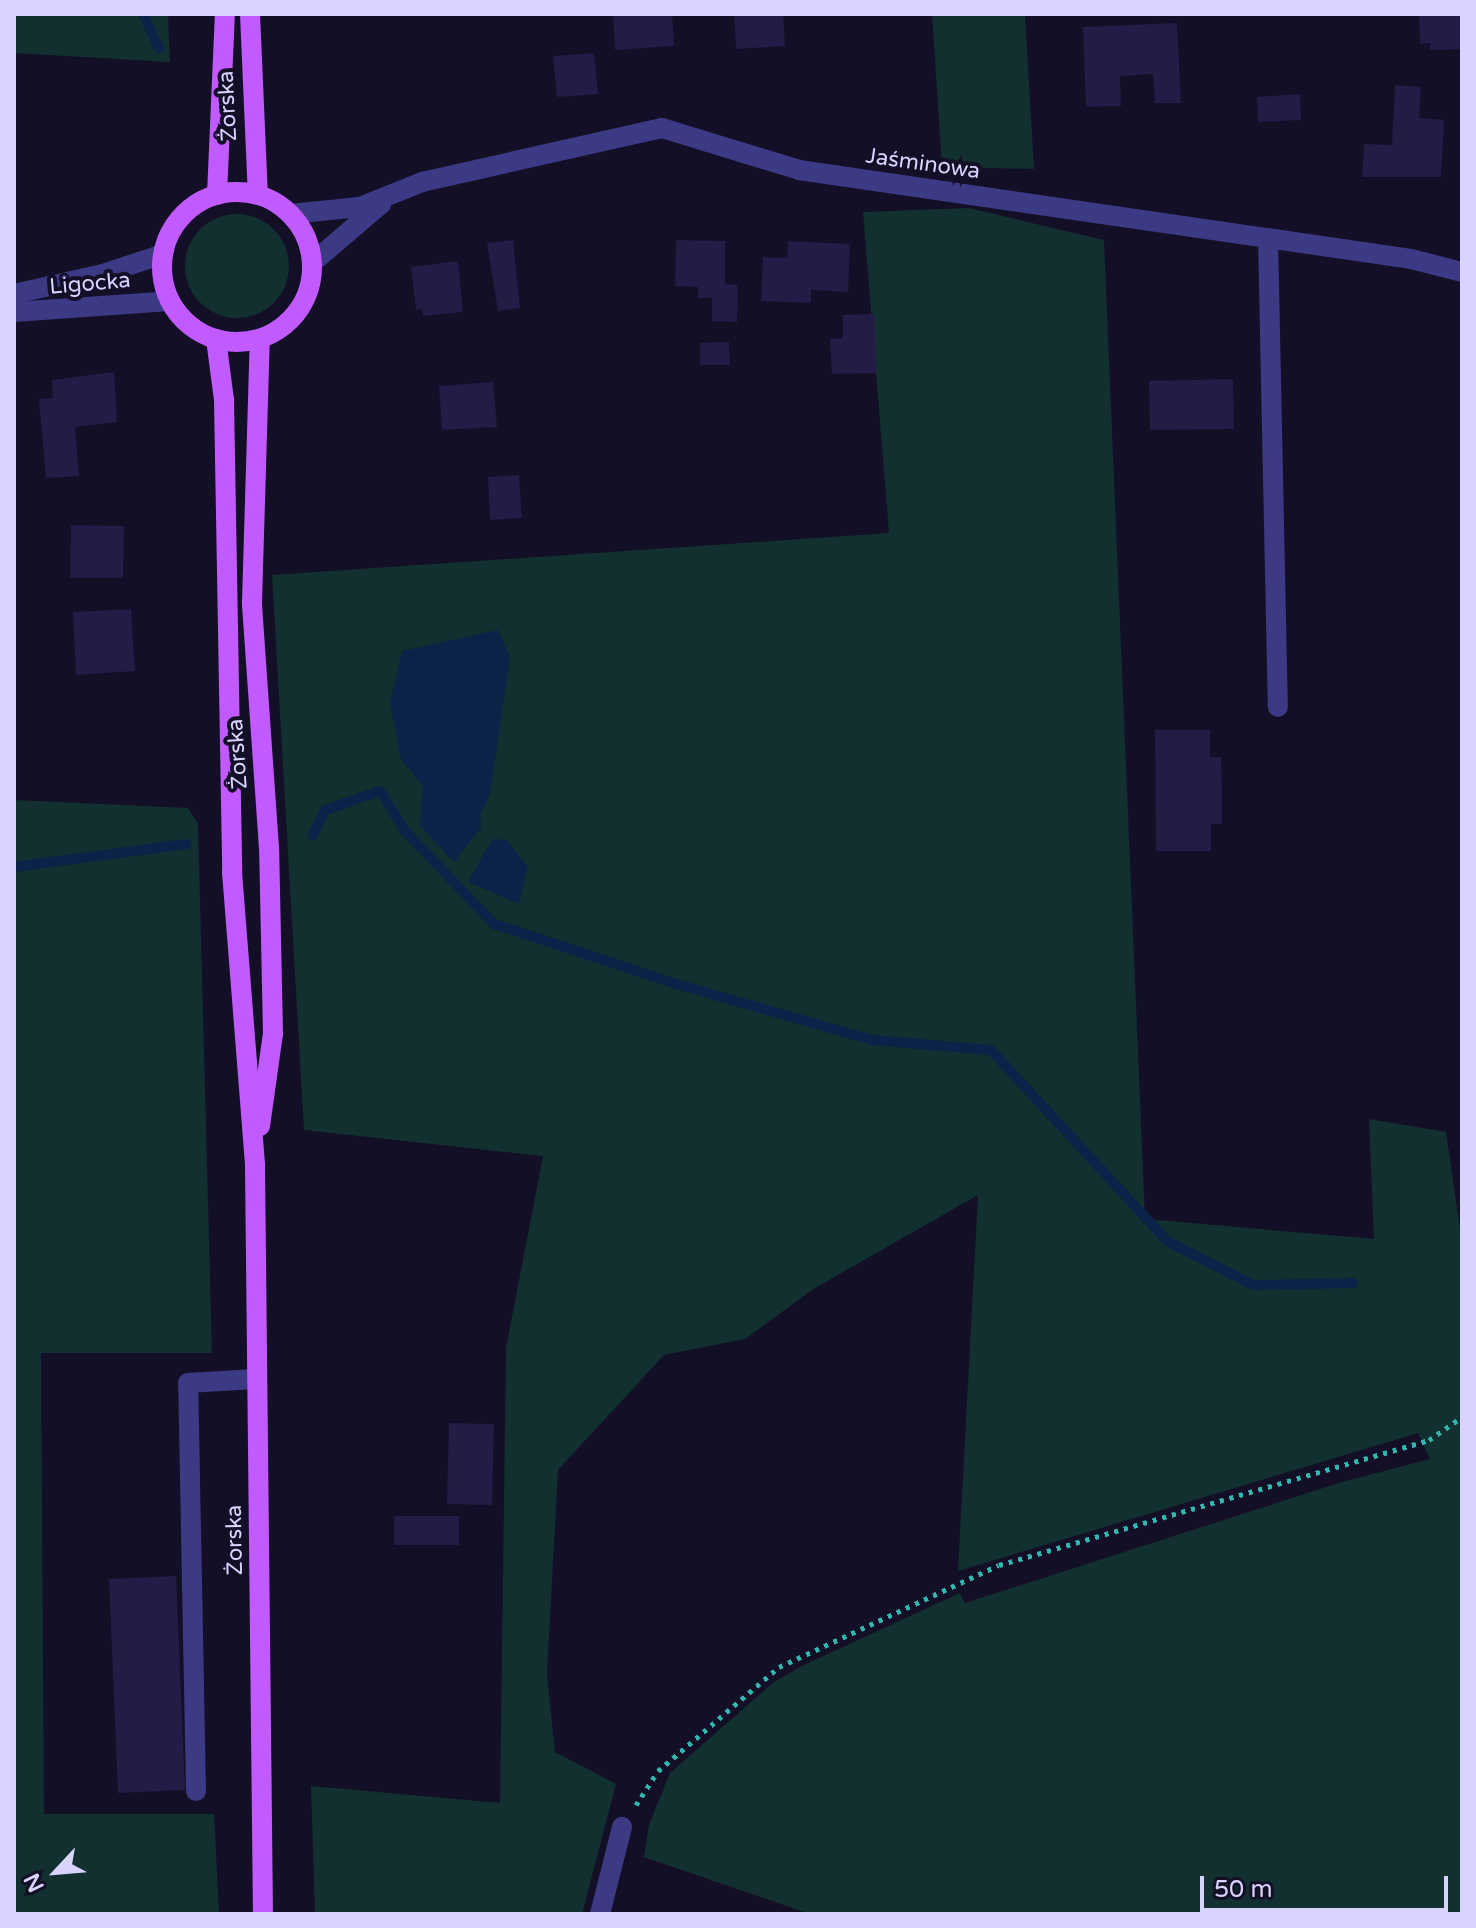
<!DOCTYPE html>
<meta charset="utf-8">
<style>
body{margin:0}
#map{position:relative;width:1476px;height:1928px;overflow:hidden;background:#130f26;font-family:"Varela Round",sans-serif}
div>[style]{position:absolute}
.green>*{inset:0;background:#12302f}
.round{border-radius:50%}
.water>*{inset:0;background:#0c2248}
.stream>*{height:10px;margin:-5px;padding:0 5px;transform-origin:5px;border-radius:5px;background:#0c2248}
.building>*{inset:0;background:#241b47}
.path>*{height:5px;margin-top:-2.5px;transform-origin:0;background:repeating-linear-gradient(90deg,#2fb8b0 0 4px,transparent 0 10px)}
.minor>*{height:20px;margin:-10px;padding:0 10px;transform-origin:10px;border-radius:10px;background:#3d3a85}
.major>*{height:20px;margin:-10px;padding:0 10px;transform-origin:10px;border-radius:10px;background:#c25bff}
.major>.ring{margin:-10px;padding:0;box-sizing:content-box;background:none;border:20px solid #c25bff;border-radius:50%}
span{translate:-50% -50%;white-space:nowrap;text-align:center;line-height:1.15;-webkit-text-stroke:8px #130f26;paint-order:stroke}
.street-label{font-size:22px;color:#d9d4ff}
.frame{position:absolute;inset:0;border:16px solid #d9d4ff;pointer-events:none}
.north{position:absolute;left:16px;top:1832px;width:80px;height:80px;-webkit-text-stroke:6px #130f26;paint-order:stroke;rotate:244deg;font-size:22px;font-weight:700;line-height:32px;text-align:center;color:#d9d4ff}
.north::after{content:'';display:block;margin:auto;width:28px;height:36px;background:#d9d4ff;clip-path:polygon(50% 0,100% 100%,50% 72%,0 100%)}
.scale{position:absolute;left:1200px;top:1876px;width:248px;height:36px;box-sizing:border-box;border:4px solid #d9d4ff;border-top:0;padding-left:10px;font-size:24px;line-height:28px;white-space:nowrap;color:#d9d4ff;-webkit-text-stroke:6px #130f26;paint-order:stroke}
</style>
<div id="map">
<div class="green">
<div style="clip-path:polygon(14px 14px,168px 14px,170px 62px,14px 53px)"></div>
<div style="clip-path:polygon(932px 14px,1025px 14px,1034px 169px,942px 167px)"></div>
<div style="clip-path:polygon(969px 208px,1104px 240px,1145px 1219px,1374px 1239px,1369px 1119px,1446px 1132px,1462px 1242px,1462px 1914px,810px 1914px,644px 1857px,649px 1825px,670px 1773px,774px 1682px,804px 1665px,960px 1593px,965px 1603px,1342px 1482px,1430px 1459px,1418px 1433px,958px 1571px,978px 1195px,815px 1288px,745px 1339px,664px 1355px,558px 1470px,547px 1674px,555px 1752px,616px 1784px,582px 1914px,315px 1914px,311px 1786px,500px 1803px,506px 1348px,543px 1156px,304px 1130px,272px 575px,889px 533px,863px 212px)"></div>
<div class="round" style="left:185px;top:214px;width:104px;height:104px"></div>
<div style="clip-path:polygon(14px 800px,188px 808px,198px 824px,212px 1353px,41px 1353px,44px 1814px,214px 1814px,219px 1914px,14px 1914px)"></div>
</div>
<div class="water">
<div style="clip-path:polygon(498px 630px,510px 657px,490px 794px,480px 814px,481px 828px,454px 862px,420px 826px,423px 787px,401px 759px,390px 703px,402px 651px)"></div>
<div style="clip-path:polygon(492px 839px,507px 840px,528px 867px,519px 904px,468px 882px)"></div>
</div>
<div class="stream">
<div style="left:143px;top:14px;width:38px;rotate:65deg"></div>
<div style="left:313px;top:835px;width:28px;rotate:-64deg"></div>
<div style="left:325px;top:810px;width:58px;rotate:-19.1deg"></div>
<div style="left:380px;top:791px;width:47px;rotate:58deg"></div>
<div style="left:405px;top:831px;width:129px;rotate:46.3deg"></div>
<div style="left:494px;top:924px;width:188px;rotate:18.2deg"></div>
<div style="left:673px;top:983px;width:207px;rotate:16deg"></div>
<div style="left:872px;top:1040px;width:119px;rotate:4.8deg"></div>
<div style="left:991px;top:1050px;width:260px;rotate:47.3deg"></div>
<div style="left:1167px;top:1241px;width:97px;rotate:27.1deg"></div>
<div style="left:1253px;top:1285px;width:100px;rotate:-1.1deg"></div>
<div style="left:14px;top:867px;width:174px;rotate:-7.6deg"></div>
</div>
<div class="building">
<div style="clip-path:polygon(613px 14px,672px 14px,674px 46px,615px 50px)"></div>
<div style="clip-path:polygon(734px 14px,783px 14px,785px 46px,736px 49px)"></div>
<div style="clip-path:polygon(1419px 14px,1462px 14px,1462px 49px,1430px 50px,1430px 43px,1420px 44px)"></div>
<div style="clip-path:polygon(1177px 23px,1181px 103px,1155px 103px,1153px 74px,1120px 76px,1121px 106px,1086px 107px,1083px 27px)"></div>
<div style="clip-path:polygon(594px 53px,598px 94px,557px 97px,553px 56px)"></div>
<div style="clip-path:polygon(1395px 85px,1421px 87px,1419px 118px,1444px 120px,1441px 177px,1362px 177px,1364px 144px,1392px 145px)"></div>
<div style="clip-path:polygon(1300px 94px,1301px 120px,1258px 122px,1257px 97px)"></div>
<div style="clip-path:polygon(513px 240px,520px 308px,498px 311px,487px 243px)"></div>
<div style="clip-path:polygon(676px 240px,725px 241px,725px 284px,738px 285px,737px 322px,712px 321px,712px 298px,698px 298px,698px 287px,675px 286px)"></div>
<div style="clip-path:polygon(788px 241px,850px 244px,848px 292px,811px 290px,811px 303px,761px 301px,763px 257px,787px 258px)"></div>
<div style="clip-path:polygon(458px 261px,463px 312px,423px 316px,422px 309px,416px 310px,411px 267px)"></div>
<div style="clip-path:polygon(874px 314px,876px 373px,832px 374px,830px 339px,843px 338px,843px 315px)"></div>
<div style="clip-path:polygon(729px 342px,730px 365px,700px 365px,700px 343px)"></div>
<div style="clip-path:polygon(114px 372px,117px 422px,75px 427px,79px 476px,46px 478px,39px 399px,53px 398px,52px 380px)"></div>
<div style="clip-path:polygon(1233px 379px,1234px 429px,1150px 430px,1149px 381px)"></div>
<div style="clip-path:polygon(493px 382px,497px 427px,442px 430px,439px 386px)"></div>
<div style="clip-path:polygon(519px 475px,522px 518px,490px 520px,488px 477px)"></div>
<div style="clip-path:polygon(71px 525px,124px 526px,123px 578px,70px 578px)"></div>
<div style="clip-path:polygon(131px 609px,135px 671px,76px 675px,73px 612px)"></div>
<div style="clip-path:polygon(1155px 730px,1210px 730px,1210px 757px,1221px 757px,1222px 790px,1222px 824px,1211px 824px,1211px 851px,1156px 851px)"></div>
<div style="clip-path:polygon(449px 1423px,494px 1424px,492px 1505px,447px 1504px)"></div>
<div style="clip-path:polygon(394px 1516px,459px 1516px,459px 1545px,394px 1545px)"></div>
<div style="clip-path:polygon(176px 1576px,185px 1790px,118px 1793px,109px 1579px)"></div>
</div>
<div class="path">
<div style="left:636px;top:1805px;width:40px;rotate:-57.1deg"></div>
<div style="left:658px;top:1771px;width:160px;rotate:-40.7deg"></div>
<div style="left:779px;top:1667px;width:242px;rotate:-24.9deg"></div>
<div style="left:999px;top:1565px;width:448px;rotate:-16.2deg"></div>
<div style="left:1429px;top:1440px;width:40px;rotate:-34.9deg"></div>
</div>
<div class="minor">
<div style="left:290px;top:214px;width:70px;rotate:-5.7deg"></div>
<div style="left:360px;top:207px;width:67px;rotate:-22deg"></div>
<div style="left:422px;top:182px;width:246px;rotate:-12.7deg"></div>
<div style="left:662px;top:128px;width:143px;rotate:17deg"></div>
<div style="left:799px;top:170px;width:618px;rotate:8.27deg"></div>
<div style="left:1411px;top:259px;width:53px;rotate:14.3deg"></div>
<div style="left:1268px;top:238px;width:469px;rotate:88.8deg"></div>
<div style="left:312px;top:263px;width:91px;rotate:-40.5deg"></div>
<div style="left:14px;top:294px;width:91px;rotate:-12.7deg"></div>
<div style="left:103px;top:274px;width:63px;rotate:-18.4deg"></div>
<div style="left:14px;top:312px;width:156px;rotate:-4deg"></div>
<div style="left:196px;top:1791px;width:408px;rotate:-91.1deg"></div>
<div style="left:188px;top:1383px;width:69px;rotate:-3.3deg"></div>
<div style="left:600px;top:1914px;width:90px;rotate:-75.8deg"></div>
</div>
<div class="major">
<div style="left:250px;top:14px;width:181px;rotate:87.5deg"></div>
<div class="ring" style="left:162px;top:192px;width:130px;height:130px"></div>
<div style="left:217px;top:195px;width:181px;rotate:-87.5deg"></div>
<div style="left:216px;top:339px;width:62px;rotate:82.5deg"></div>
<div style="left:224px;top:400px;width:472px;rotate:89deg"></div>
<div style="left:232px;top:872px;width:295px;rotate:85.5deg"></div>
<div style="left:255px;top:1166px;width:748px;rotate:89.39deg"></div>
<div style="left:260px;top:1126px;width:93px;rotate:-82deg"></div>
<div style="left:273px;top:1034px;width:186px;rotate:-91.2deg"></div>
<div style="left:269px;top:848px;width:247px;rotate:-94deg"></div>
<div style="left:252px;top:602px;width:263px;rotate:-88.3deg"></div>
</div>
<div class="street-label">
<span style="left:228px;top:106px;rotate:-93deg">Żorska</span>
<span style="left:923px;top:164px;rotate:8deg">Jaśminowa</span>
<span style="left:90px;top:284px;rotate:-5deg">Ligocka</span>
<span style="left:238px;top:754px;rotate:-94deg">Żorska</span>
<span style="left:235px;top:1540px;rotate:-91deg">Żorska</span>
</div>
<div class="frame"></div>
<div class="north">N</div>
<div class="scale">50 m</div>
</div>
